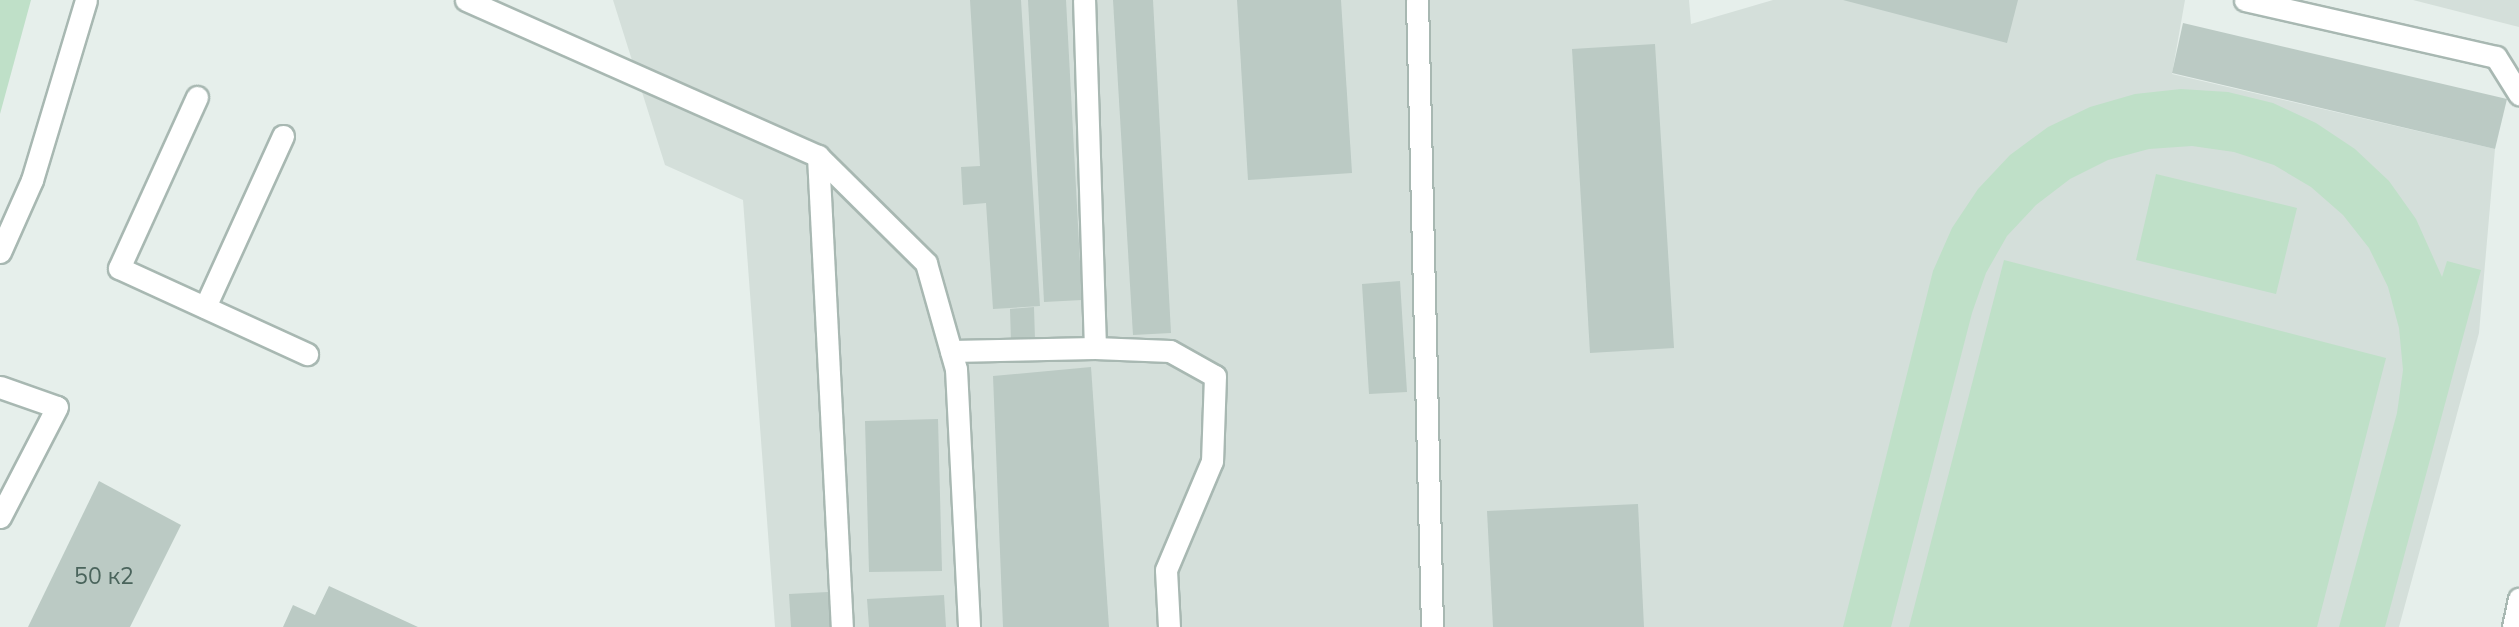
<!DOCTYPE html>
<meta charset="utf-8">
<style>
body{margin:0}
#map{position:relative;width:2519px;height:627px;overflow:hidden;background:#e6efeb;font-family:Mulish,sans-serif}
div>[style]{position:absolute}
.built>*{inset:0;background:#d4dfda}
.green>*{inset:0;background:#bfe0c8}
.building>*{inset:0;background:#bbcac4}
.roads{filter:drop-shadow(2px 0 #a8b8b2) drop-shadow(-2px 0 #a8b8b2) drop-shadow(0 2px #a8b8b2) drop-shadow(0 -2px #a8b8b2)}
.minor>*{height:21px;margin:-10.5px;padding:0 10.5px;transform-origin:10.5px;border-radius:10.5px;background:#fff}
span{translate:-50% -50%;white-space:nowrap;text-align:center;line-height:1.15;-webkit-text-stroke:5px #f7fbf9;paint-order:stroke}
.number-label{font-size:23px;color:#4a645c}
.number-label span{-webkit-text-stroke-width:0}
</style>
<div id="map">
<div class="built">
<div style="clip-path:polygon(613px 0,1689px 0,1691px 24px,1773px 0,2185px 0,2172px 74px,2495px 149px,2479px 333px,2399px 627px,775px 627px,743px 200px,665px 165px)"></div>
<div style="clip-path:polygon(2413px 0,2519px 0,2519px 27px)"></div>
</div>
<div class="green">
<div style="clip-path:polygon(0 0,31px 0,0 114px)"></div>
<div style="clip-path:polygon(2181px 89px,2228px 92px,2273px 103px,2316px 123px,2355px 149px,2389px 181px,2416px 219px,2442px 277px,2447px 261px,2481px 270px,2385px 627px,2339px 627px,2397px 413px,2403px 370px,2399px 328px,2388px 287px,2369px 248px,2343px 215px,2311px 187px,2274px 165px,2234px 152px,2192px 146px,2149px 149px,2108px 160px,2070px 179px,2036px 205px,2007px 236px,1986px 273px,1972px 313px,1891px 627px,1843px 627px,1933px 271px,1952px 228px,1978px 189px,2010px 155px,2048px 127px,2090px 107px,2135px 94px)"></div>
<div style="clip-path:polygon(2156px 174px,2297px 208px,2276px 294px,2136px 260px)"></div>
<div style="clip-path:polygon(2004px 260px,2386px 358px,2317px 627px,1909px 627px)"></div>
</div>
<div class="building">
<div style="clip-path:polygon(970px 0,1021px 0,1040px 306px,993px 309px,986px 203px,963px 205px,961px 167px,980px 166px)"></div>
<div style="clip-path:polygon(1028px 0,1066px 0,1082px 300px,1044px 302px)"></div>
<div style="clip-path:polygon(1113px 0,1153px 0,1171px 333px,1133px 335px)"></div>
<div style="clip-path:polygon(1237px 0,1341px 0,1352px 173px,1248px 180px)"></div>
<div style="clip-path:polygon(1843px 0,2018px 0,2007px 43px)"></div>
<div style="clip-path:polygon(2183px 23px,2507px 99px,2495px 149px,2172px 73px)"></div>
<div style="clip-path:polygon(1655px 44px,1674px 348px,1590px 353px,1572px 49px)"></div>
<div style="clip-path:polygon(1400px 281px,1407px 392px,1369px 394px,1362px 284px)"></div>
<div style="clip-path:polygon(1034px 307px,1035px 340px,1011px 342px,1010px 309px)"></div>
<div style="clip-path:polygon(1091px 367px,1109px 627px,1003px 627px,993px 376px)"></div>
<div style="clip-path:polygon(938px 419px,942px 571px,869px 572px,865px 421px)"></div>
<div style="clip-path:polygon(99px 481px,181px 525px,130px 627px,28px 627px)"></div>
<div style="clip-path:polygon(1638px 504px,1644px 627px,1493px 627px,1487px 511px)"></div>
<div style="clip-path:polygon(329px 586px,418px 627px,283px 627px,293px 605px,315px 615px)"></div>
<div style="clip-path:polygon(828px 592px,830px 627px,791px 627px,789px 594px)"></div>
<div style="clip-path:polygon(944px 595px,946px 627px,869px 627px,867px 599px)"></div>
</div>
<div class="roads">
<div class="minor">
<div style="left:466px;top:0;width:385px;rotate:23.9deg"></div>
<div style="left:818px;top:156px;width:152px;rotate:44.7deg"></div>
<div style="left:926px;top:263px;width:110px;rotate:74.2deg"></div>
<div style="left:956px;top:369px;width:258px;rotate:87.1deg"></div>
<div style="left:1417px;top:0;width:627px;rotate:88.63deg"></div>
<div style="left:2245px;top:0;width:257px;rotate:12.8deg"></div>
<div style="left:2496px;top:57px;width:44px;rotate:58.1deg"></div>
<div style="left:197px;top:97px;width:188px;rotate:114.5deg"></div>
<div style="left:119px;top:268px;width:207px;rotate:24.6deg"></div>
<div style="left:818px;top:156px;width:472px;rotate:87.1deg"></div>
<div style="left:0;top:252px;width:79px;rotate:-66deg"></div>
<div style="left:32px;top:180px;width:188px;rotate:-73.3deg"></div>
<div style="left:205px;top:307px;width:188px;rotate:-65.5deg"></div>
<div style="left:1095px;top:348px;width:75px;rotate:2.3deg"></div>
<div style="left:1170px;top:351px;width:51px;rotate:29.1deg"></div>
<div style="left:1215px;top:376px;width:85px;rotate:92deg"></div>
<div style="left:1212px;top:461px;width:118px;rotate:112.9deg"></div>
<div style="left:1166px;top:570px;width:57px;rotate:87deg"></div>
<div style="left:951px;top:351px;width:144px;rotate:-1.2deg"></div>
<div style="left:1095px;top:348px;width:348px;rotate:-91.8deg"></div>
<div style="left:0;top:387px;width:60px;rotate:19.3deg"></div>
<div style="left:57px;top:407px;width:124px;rotate:117.4deg"></div>
<div style="left:2513px;top:627px;width:29px;rotate:-78deg"></div>
</div>
</div>
<div class="number-label">
<span style="left:104px;top:576px">50 к2</span>
</div>
</div>
